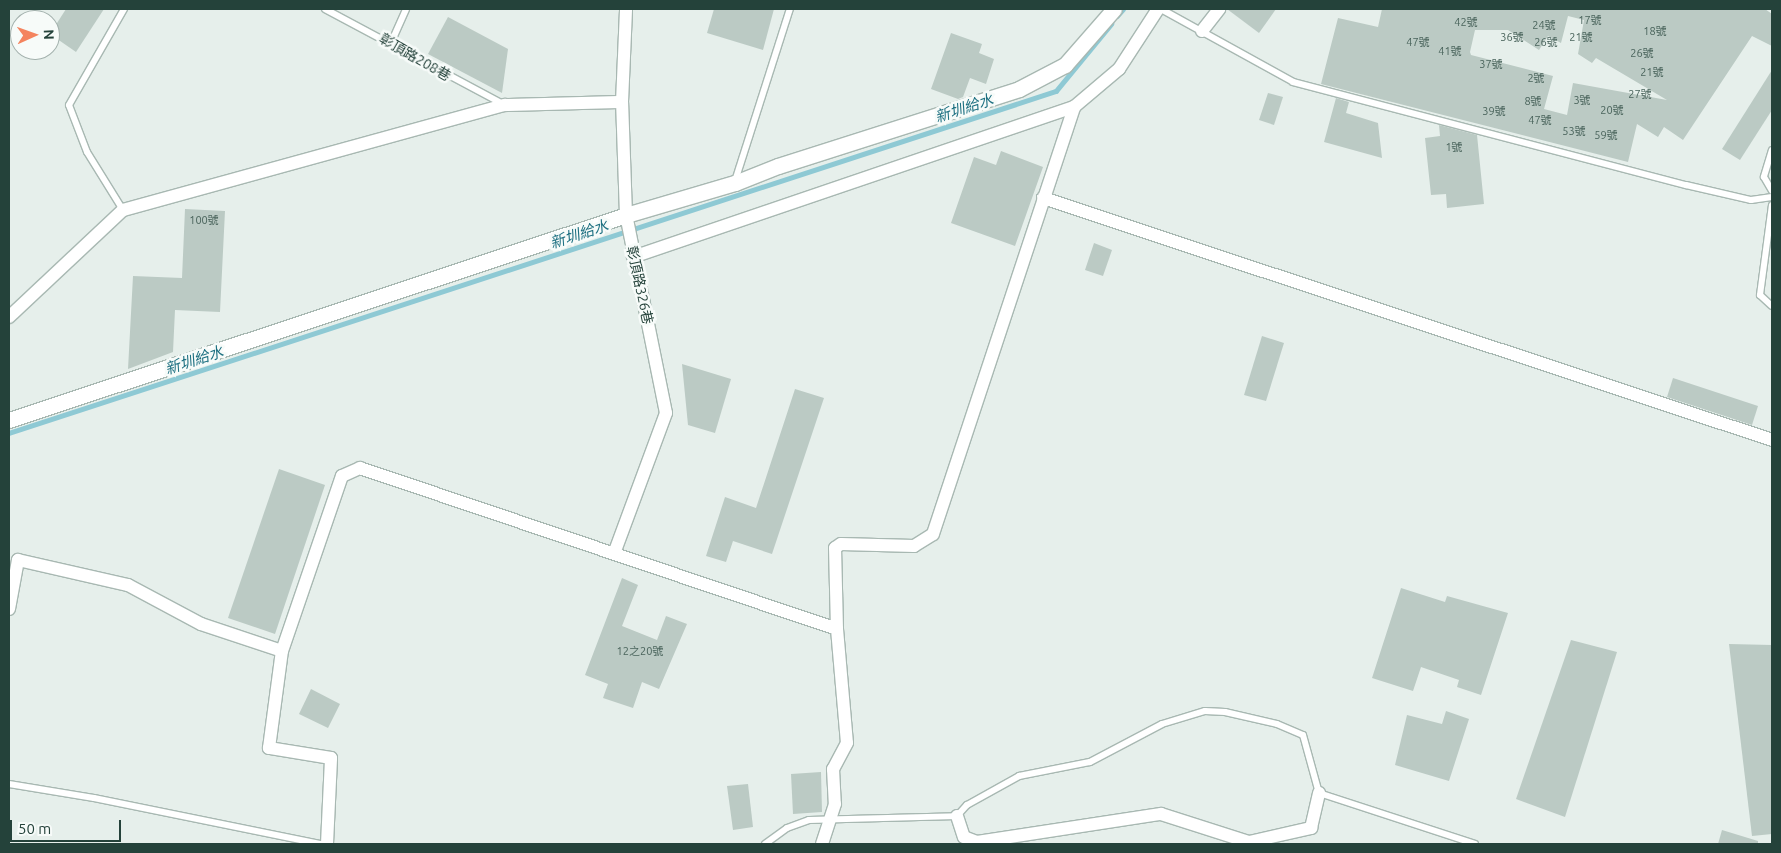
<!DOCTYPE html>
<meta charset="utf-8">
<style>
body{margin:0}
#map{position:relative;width:1781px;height:853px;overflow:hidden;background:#e6efeb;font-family:Ubuntu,"Noto Sans TC",sans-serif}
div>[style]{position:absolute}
.stream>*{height:4.5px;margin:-2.25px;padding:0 2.25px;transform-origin:2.25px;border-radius:2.25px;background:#8ec9d4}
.building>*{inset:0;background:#bbcac4}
.roads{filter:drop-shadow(1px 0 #a8b8b2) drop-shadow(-1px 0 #a8b8b2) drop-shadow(0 1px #a8b8b2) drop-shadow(0 -1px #a8b8b2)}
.service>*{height:6px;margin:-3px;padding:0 3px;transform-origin:3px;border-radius:3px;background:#fff}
.minor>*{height:12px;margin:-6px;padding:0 6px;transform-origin:6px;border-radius:6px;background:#fff}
.tertiary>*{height:15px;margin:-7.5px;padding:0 7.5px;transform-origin:7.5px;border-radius:7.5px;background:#fff}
span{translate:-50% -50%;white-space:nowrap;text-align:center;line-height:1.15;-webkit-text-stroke:5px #f7fbf9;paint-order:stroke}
.number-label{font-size:11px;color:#4a645c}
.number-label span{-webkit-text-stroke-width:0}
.street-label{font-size:14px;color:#24423a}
.water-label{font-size:15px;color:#1c6f80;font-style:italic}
.frame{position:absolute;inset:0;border:10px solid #24423a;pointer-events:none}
.north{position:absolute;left:10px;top:10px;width:50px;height:50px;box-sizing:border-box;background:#f7fbf9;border:1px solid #a3b1ad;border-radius:50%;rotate:88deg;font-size:14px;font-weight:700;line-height:20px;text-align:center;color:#24423a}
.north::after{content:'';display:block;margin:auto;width:18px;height:22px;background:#f4845f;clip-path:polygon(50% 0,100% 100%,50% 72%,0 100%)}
.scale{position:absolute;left:10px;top:820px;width:111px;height:22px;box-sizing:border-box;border:2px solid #24423a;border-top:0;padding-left:6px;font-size:15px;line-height:18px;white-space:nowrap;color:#24423a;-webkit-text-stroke:4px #f7fbf9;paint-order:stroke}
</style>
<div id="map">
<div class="stream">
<div style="left:1117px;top:16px;width:9px;rotate:-49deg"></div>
<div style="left:9px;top:433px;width:1101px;rotate:-18.09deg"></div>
<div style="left:1056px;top:91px;width:87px;rotate:-50.6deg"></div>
</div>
<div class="building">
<div style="clip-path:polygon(66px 9px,104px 9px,76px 52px,50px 34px)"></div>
<div style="clip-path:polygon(714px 9px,774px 9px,763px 50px,707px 33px)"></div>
<div style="clip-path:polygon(1227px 9px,1276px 9px,1259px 33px)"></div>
<div style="clip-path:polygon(evenodd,1382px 9px,1765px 9px,1772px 14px,1772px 46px,1752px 36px,1683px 140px,1664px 127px,1658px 137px,1637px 124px,1628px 162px,1321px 84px,1338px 18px,1378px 27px,1382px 9px,1568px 16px,1584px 20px,1578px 54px,1592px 63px,1596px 58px,1667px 100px,1573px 83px,1567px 115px,1544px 109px,1553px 76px,1471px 55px,1470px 52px,1475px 30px,1508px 30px,1539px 50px,1548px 36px,1561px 43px,1568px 16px)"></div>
<div style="clip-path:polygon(448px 17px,508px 49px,502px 93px,428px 54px)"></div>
<div style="clip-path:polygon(951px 33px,982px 44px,979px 53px,994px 59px,986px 84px,970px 78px,963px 97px,958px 99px,931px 89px)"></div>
<div style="clip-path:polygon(1772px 70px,1772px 110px,1740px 160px,1722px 149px)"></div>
<div style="clip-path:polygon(1268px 93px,1283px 97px,1274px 125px,1259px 120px)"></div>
<div style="clip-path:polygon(1336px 98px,1349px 102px,1346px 113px,1378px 123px,1382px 158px,1324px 142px)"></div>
<div style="clip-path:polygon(1439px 125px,1477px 135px,1484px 204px,1447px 208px,1446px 194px,1431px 195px,1425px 138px,1440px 136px)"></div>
<div style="clip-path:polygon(1001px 151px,1043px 167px,1015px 246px,951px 223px,974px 157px,996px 165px)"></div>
<div style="clip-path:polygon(185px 209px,225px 211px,220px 312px,175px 310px,173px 352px,128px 369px,133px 276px,182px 278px)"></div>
<div style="clip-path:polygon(1094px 243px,1112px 250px,1103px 276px,1085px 270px)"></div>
<div style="clip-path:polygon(1262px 336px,1284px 343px,1266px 401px,1244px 395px)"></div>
<div style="clip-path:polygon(682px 364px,731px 379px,715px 433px,688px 425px)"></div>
<div style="clip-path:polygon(1673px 378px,1758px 406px,1752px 425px,1667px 397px)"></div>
<div style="clip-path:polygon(795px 389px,824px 398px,772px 554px,733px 541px,726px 562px,706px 556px,725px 497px,756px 508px)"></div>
<div style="clip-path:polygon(279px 469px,325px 485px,275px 634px,228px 618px)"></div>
<div style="clip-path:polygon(622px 578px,638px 585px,622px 626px,657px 640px,666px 616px,687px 624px,659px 689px,642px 682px,633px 708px,603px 698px,608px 684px,585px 675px)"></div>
<div style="clip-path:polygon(1401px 588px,1445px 602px,1447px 596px,1508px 613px,1481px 695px,1457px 687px,1459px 680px,1421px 667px,1413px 691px,1372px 678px)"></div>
<div style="clip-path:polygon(1571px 640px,1617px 652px,1565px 817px,1516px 799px)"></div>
<div style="clip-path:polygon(1729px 644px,1772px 645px,1772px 834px,1752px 836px)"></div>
<div style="clip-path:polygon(311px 689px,340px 704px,328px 728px,299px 714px)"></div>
<div style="clip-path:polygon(1446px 711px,1469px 719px,1449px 781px,1395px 765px,1407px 715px,1442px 724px)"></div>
<div style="clip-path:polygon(821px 772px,822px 812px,793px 814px,791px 774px)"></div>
<div style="clip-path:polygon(748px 784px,753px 827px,733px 830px,727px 786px)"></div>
<div style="clip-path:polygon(1722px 830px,1758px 841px,1758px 844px,1718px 844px)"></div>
</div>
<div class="roads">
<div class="service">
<div style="left:325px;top:9px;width:202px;rotate:28.1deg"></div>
<div style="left:1161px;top:9px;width:151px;rotate:28.9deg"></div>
<div style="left:1293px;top:82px;width:406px;rotate:14.7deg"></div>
<div style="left:1686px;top:185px;width:67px;rotate:13deg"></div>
<div style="left:1751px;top:200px;width:21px;rotate:-8deg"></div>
<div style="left:391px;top:43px;width:37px;rotate:-66deg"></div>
<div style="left:1772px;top:150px;width:28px;rotate:107deg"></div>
<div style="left:1764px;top:177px;width:16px;rotate:60deg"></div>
<div style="left:735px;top:181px;width:181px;rotate:-72.3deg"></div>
<div style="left:1772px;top:205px;width:91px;rotate:97.6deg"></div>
<div style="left:1760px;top:295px;width:16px;rotate:43deg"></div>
<div style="left:123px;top:210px;width:68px;rotate:-121.8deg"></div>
<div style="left:87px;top:152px;width:50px;rotate:-111deg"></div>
<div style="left:69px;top:105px;width:111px;rotate:-60.2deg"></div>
<div style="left:9px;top:784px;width:86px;rotate:9.4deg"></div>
<div style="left:94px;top:798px;width:232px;rotate:11.5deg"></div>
<div style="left:765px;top:844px;width:27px;rotate:-36deg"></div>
<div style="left:787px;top:828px;width:23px;rotate:-20deg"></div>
<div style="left:809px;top:820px;width:148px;rotate:-1.5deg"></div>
<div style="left:957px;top:816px;width:15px;rotate:-48deg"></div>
<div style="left:967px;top:805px;width:60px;rotate:-29.1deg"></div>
<div style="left:1019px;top:776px;width:72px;rotate:-11.2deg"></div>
<div style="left:1090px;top:762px;width:81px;rotate:-27.8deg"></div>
<div style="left:1162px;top:724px;width:45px;rotate:-16.8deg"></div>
<div style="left:1205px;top:711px;width:20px;rotate:3deg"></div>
<div style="left:1225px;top:712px;width:53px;rotate:13deg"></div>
<div style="left:1277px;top:724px;width:28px;rotate:23deg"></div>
<div style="left:1303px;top:735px;width:60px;rotate:74.6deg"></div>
<div style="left:1319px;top:793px;width:164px;rotate:18.1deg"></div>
</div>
<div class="minor">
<div style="left:1202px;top:31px;width:28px;rotate:-52deg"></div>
<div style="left:1043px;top:198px;width:768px;rotate:18.36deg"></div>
<div style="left:633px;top:257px;width:466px;rotate:-18.8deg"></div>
<div style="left:9px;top:317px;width:156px;rotate:-43.2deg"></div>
<div style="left:123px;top:210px;width:396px;rotate:-15.4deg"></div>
<div style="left:505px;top:105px;width:117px;rotate:-1.5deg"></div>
<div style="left:615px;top:551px;width:147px;rotate:-69.7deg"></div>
<div style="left:666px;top:413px;width:202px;rotate:-101.4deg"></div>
<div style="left:626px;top:215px;width:113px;rotate:-92deg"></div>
<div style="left:622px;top:102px;width:93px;rotate:-87.5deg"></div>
<div style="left:9px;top:609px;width:50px;rotate:-79.6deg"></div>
<div style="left:18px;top:560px;width:113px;rotate:12.8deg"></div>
<div style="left:128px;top:585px;width:83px;rotate:28.1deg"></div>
<div style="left:201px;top:624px;width:85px;rotate:18.4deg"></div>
<div style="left:837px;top:629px;width:81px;rotate:-91.4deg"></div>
<div style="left:835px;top:548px;width:7px;rotate:-34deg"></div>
<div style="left:841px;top:544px;width:73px;rotate:1.6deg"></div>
<div style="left:914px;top:546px;width:22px;rotate:-32deg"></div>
<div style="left:933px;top:534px;width:450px;rotate:-71.7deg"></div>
<div style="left:1074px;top:107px;width:59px;rotate:-40.2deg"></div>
<div style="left:1119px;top:69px;width:72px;rotate:-57deg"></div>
<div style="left:957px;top:816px;width:22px;rotate:72deg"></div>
<div style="left:964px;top:837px;width:14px;rotate:21deg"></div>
<div style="left:977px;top:842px;width:186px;rotate:-8.7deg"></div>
<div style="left:1161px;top:814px;width:92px;rotate:17.7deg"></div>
<div style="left:1249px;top:842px;width:64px;rotate:-12.7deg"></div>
<div style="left:1311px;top:828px;width:36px;rotate:-77deg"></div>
<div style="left:327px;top:844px;width:86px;rotate:-87.3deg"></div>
<div style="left:331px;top:758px;width:63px;rotate:-170.8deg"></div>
<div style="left:269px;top:748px;width:98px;rotate:-82.4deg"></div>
<div style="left:282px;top:651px;width:185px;rotate:-71.1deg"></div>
<div style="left:342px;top:476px;width:20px;rotate:-24deg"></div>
<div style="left:360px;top:468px;width:503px;rotate:18.65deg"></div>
<div style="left:837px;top:629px;width:114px;rotate:85deg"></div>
<div style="left:847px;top:743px;width:30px;rotate:118deg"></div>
<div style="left:833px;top:769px;width:35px;rotate:87deg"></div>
<div style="left:835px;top:804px;width:42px;rotate:108deg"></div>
</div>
<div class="tertiary">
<div style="left:9px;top:420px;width:650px;rotate:-18.38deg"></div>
<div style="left:626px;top:215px;width:114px;rotate:-16.4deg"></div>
<div style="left:735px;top:183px;width:46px;rotate:-21.6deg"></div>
<div style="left:778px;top:166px;width:253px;rotate:-17.7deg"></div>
<div style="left:1019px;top:89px;width:52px;rotate:-27.6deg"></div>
<div style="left:1065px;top:65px;width:74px;rotate:-48.8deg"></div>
</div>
</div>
<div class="number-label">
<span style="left:1590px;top:20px">17號</span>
<span style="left:1466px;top:22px">42號</span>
<span style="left:1544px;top:25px">24號</span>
<span style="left:1655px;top:31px">18號</span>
<span style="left:1512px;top:37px">36號</span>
<span style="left:1581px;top:37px">21號</span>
<span style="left:1418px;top:42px">47號</span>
<span style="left:1546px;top:42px">26號</span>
<span style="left:1450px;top:51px">41號</span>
<span style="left:1642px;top:53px">26號</span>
<span style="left:1491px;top:64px">37號</span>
<span style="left:1652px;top:72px">21號</span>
<span style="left:1536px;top:78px">2號</span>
<span style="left:1640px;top:94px">27號</span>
<span style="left:1582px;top:100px">3號</span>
<span style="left:1533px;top:101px">8號</span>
<span style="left:1612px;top:110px">20號</span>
<span style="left:1494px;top:111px">39號</span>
<span style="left:1540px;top:120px">47號</span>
<span style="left:1574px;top:131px">53號</span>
<span style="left:1606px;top:135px">59號</span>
<span style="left:1454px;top:147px">1號</span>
<span style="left:204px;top:220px">100號</span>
<span style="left:640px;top:651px">12之20號</span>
</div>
<div class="street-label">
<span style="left:415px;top:57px;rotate:30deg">彰頂路208巷</span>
<span style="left:640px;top:285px;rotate:78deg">彰頂路326巷</span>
</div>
<div class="water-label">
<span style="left:964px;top:108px;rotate:-18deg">新圳給水</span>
<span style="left:579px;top:234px;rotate:-18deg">新圳給水</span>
<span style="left:194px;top:360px;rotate:-18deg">新圳給水</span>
</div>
<div class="frame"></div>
<div class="north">N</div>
<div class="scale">50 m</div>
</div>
